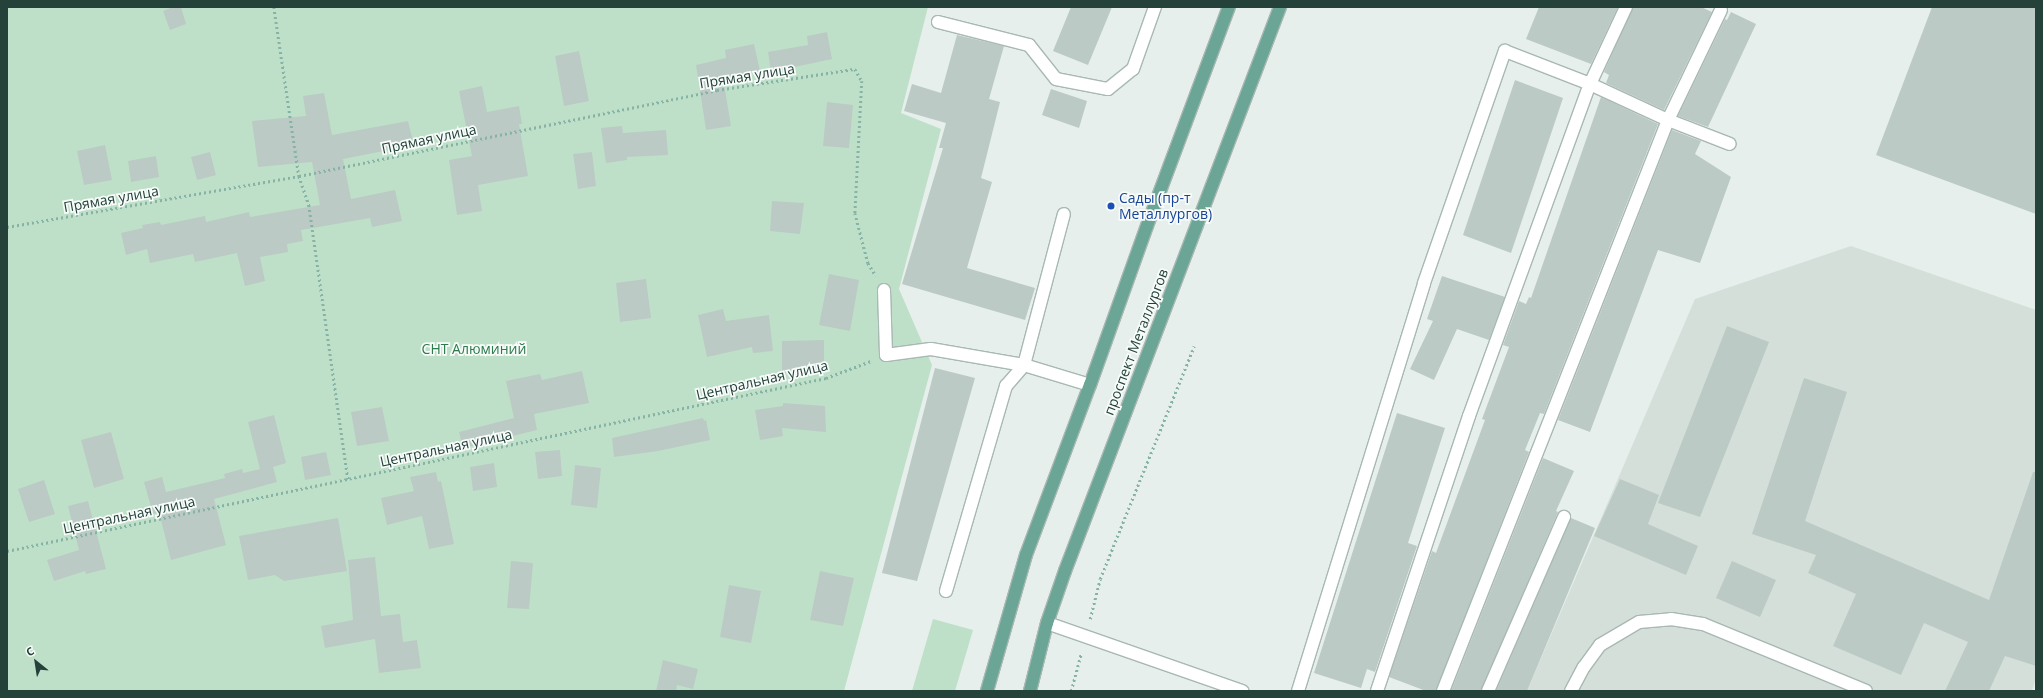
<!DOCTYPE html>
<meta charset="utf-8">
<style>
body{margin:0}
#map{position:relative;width:2043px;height:698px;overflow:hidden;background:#e6efeb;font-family:"Open Sans",sans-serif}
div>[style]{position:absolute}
.built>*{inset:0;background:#d4dfda}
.green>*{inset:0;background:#bfe0c8}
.building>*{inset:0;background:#bbcac4}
.path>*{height:2.5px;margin-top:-1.25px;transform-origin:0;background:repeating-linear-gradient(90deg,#86b3a5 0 2px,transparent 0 5px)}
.roads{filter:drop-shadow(1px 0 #a8b8b2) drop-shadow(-1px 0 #a8b8b2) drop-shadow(0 1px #a8b8b2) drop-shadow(0 -1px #a8b8b2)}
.minor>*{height:12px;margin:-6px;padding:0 6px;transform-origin:6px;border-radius:6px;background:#fff}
.major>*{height:12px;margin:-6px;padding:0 6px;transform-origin:6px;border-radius:6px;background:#6aa596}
.dots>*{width:11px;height:11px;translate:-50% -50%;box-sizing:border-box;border:2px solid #f7fbf9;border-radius:50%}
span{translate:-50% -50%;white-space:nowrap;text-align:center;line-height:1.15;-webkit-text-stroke:3.5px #f7fbf9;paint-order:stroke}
.street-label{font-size:14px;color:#24423a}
.transit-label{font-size:14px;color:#164399}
.left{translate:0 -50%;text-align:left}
.park-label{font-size:14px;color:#2d7a4b}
.frame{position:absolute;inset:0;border:8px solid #24423a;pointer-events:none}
.north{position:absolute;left:16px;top:642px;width:40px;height:40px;-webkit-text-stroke:3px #f7fbf9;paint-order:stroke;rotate:330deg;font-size:11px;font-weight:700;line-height:16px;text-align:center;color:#24423a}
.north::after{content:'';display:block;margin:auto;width:14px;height:18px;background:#24423a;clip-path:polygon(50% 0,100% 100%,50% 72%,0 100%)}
</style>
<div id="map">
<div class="built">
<div style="clip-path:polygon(1851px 246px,2036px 310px,2036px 678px,2032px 691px,1527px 691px,1695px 299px)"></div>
</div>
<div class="green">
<div style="clip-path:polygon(7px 7px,928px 7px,901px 113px,941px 129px,899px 289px,932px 365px,844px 691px,7px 691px)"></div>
<div style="clip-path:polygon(933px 619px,973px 630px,955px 691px,912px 691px)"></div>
</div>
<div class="building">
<div style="clip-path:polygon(173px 7px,181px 7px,186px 24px,170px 30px,163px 11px)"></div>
<div style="clip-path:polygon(1071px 7px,1112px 7px,1088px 65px,1053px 51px)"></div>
<div style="clip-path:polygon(1539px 7px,1618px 7px,1591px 64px,1526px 39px)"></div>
<div style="clip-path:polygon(1633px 7px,1701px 7px,1712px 12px,1664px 110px,1606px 83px,1609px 75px,1604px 72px)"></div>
<div style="clip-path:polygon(1932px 7px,2036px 7px,2036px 214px,1876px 155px)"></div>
<div style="clip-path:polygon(1731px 12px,1756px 24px,1708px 127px,1678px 116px,1725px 19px,1727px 20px)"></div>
<div style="clip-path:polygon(827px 32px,832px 59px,771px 72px,768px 52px,808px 45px,807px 36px)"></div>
<div style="clip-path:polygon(957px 35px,1004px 46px,989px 99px,1000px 102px,981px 178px,992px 182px,967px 268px,1035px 288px,1025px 320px,902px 284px,943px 148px,939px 148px,946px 123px,904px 111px,912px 84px,941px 93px)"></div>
<div style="clip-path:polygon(754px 44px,760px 71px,723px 78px,731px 126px,706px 130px,696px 65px,726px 58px,725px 50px)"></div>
<div style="clip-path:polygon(579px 51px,589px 101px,564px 106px,555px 56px)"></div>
<div style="clip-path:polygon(1515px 80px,1563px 98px,1511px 253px,1463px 235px)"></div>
<div style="clip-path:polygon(482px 86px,487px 112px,519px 106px,522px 124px,519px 124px,528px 176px,478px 185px,482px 211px,457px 215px,449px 160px,472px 156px,459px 91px)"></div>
<div style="clip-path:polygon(1051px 89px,1087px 101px,1079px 128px,1042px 115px)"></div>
<div style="clip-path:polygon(324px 93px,332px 135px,408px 121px,414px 145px,343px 159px,351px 199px,395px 190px,402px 221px,372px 227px,370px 218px,301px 230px,303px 241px,287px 244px,288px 252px,260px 257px,265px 281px,245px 286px,237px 253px,195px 262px,193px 254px,150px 263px,147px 249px,126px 255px,121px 233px,143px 228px,142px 225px,160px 222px,161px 225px,205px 216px,206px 222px,249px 212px,250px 217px,320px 205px,312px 162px,258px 167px,252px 121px,306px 116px,303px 96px)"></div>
<div style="clip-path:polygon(1601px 97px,1658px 124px,1544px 414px,1540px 413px,1525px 450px,1529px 452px,1436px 691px,1426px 691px,1389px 677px,1432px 551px,1436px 553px,1485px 420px,1482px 419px,1509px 347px,1503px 345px,1519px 301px,1526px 304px,1529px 297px,1531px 298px)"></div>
<div style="clip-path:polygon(827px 102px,853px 105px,849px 148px,823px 146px)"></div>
<div style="clip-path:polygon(622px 126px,623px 133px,666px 130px,668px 155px,627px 157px,627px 160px,606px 163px,601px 128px)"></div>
<div style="clip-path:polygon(1672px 130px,1701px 141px,1695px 154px,1731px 177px,1700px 263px,1658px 250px,1590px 432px,1558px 420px)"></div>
<div style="clip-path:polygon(105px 145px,112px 180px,84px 185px,77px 151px)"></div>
<div style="clip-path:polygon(210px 152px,216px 175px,197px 180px,191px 157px)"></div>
<div style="clip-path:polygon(592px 152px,596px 186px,578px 189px,573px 154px)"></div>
<div style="clip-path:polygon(156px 156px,159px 177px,131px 182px,128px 161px)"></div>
<div style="clip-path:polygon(772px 201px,804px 203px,800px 234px,770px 231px)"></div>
<div style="clip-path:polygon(829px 274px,859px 280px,850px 331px,819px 325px)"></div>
<div style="clip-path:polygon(1442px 276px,1505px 297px,1489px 340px,1457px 329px,1434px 380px,1410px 369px,1433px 321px,1427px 319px)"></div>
<div style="clip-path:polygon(646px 279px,651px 318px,620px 322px,616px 283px)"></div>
<div style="clip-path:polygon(723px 309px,726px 321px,769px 315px,773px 351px,753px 353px,752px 347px,707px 357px,698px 315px)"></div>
<div style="clip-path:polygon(1727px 326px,1769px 342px,1700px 517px,1658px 503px)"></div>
<div style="clip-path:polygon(824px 340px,824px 372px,782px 373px,782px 341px)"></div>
<div style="clip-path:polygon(935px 368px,975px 378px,917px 581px,882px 573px)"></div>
<div style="clip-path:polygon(582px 371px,589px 403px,534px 414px,537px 430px,463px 448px,459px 432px,514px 418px,506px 381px,540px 374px,542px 380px)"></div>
<div style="clip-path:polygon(1804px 378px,1847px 392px,1805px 521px,1989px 600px,2033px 472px,2036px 472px,2036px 666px,2005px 656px,1989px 691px,1945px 691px,1968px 642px,1924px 623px,1901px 675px,1833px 646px,1856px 594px,1808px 573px,1816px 555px,1752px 534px)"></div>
<div style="clip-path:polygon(783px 403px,825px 406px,826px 432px,782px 428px,783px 436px,760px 440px,755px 410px,783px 406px)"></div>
<div style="clip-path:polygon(382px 407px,389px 441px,357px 446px,351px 412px)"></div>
<div style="clip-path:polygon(1397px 413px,1445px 428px,1408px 543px,1417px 546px,1375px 672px,1367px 669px,1361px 688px,1314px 673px)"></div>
<div style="clip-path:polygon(274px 415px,286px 463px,273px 467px,277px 482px,214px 499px,226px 545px,171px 560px,159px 512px,153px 514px,144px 482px,162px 477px,166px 492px,225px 478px,224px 474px,242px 469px,243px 473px,260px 469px,248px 422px)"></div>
<div style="clip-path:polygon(703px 418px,704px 421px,706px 420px,710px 440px,658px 451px,614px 457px,612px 438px)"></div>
<div style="clip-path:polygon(111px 432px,124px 479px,94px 488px,81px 440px)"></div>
<div style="clip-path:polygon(560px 450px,562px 476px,538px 479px,535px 452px)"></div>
<div style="clip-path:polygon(326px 452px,331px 475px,305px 480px,301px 457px)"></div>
<div style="clip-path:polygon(1543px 458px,1574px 471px,1556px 511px,1558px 512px,1481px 691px,1451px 691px)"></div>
<div style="clip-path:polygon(494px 463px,497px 487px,473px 491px,470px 467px)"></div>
<div style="clip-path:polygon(575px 465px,601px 468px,597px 508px,571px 505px)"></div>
<div style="clip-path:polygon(436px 472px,438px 482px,441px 481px,454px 544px,429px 549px,422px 516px,387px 525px,381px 498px,414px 491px,410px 477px)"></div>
<div style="clip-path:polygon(1620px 479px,1659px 495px,1648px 524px,1698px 546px,1686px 575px,1594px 536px)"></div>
<div style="clip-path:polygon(44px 480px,55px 514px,29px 522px,18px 489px)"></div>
<div style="clip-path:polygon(88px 501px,106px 569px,86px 574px,85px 571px,54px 581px,47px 560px,79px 550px,68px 506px)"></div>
<div style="clip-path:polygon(338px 518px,347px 571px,284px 581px,275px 575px,248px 580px,239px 536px)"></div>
<div style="clip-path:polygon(1571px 518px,1595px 528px,1527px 691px,1496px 691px)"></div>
<div style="clip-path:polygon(375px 557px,381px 616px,400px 614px,403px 642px,417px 640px,421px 668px,379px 673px,375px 639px,325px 648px,321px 626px,353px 620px,348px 560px)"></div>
<div style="clip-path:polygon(511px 561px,533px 563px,529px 609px,507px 608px)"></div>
<div style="clip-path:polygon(1732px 561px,1776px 580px,1760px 617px,1716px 598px)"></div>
<div style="clip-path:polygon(820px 571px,854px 578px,843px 626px,810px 620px)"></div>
<div style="clip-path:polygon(729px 585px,761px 591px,751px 643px,720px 637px)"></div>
<div style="clip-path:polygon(663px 660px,698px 669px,693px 689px,677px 685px,676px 691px,656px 691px)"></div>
</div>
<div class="path">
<div style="left:274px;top:7px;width:171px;rotate:81.6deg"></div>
<div style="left:299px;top:176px;width:31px;rotate:71deg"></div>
<div style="left:309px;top:205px;width:277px;rotate:81.9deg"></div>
<div style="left:7px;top:227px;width:296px;rotate:-9.9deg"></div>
<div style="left:299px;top:176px;width:427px;rotate:-11.6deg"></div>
<div style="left:717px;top:90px;width:140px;rotate:-8.7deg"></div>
<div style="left:855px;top:69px;width:14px;rotate:60deg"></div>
<div style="left:862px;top:81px;width:132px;rotate:93deg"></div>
<div style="left:855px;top:213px;width:52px;rotate:75.4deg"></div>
<div style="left:868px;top:263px;width:15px;rotate:58deg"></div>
<div style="left:7px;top:551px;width:837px;rotate:-11.93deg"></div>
<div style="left:826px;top:378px;width:48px;rotate:-20.7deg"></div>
<div style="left:1090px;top:619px;width:41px;rotate:-76deg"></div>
<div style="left:1100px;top:579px;width:251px;rotate:-68deg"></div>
<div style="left:1071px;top:691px;width:39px;rotate:-75deg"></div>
</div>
<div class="roads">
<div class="minor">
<div style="left:938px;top:22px;width:94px;rotate:14.2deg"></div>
<div style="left:1029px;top:45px;width:43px;rotate:51.5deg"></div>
<div style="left:1056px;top:79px;width:53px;rotate:10.9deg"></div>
<div style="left:1108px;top:89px;width:32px;rotate:-39deg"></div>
<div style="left:1133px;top:69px;width:66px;rotate:-70.5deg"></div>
<div style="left:884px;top:290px;width:65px;rotate:88.2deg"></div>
<div style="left:886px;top:355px;width:45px;rotate:-7.6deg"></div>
<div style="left:931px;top:349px;width:94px;rotate:9.8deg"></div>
<div style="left:1024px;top:365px;width:69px;rotate:16.9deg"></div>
<div style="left:946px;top:591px;width:214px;rotate:-73.7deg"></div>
<div style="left:1006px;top:386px;width:28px;rotate:-49deg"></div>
<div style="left:1024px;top:365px;width:156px;rotate:-75.2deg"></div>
<div style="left:1047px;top:623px;width:207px;rotate:19.2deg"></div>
<div style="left:1298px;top:691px;width:427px;rotate:-72.8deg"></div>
<div style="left:1424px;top:283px;width:246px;rotate:-70.8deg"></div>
<div style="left:1505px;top:51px;width:91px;rotate:21.2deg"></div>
<div style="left:1590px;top:84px;width:86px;rotate:24.8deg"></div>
<div style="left:1668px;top:120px;width:66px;rotate:21.2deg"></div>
<div style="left:1377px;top:691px;width:290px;rotate:-71.5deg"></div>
<div style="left:1469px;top:416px;width:353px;rotate:-70deg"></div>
<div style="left:1590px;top:84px;width:85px;rotate:-64.9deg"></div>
<div style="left:1443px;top:691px;width:614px;rotate:-68.49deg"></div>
<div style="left:1668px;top:120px;width:122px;rotate:-64.3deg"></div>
<div style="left:1488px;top:691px;width:190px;rotate:-66.4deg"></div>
<div style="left:1571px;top:691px;width:27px;rotate:-62deg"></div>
<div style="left:1584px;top:667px;width:27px;rotate:-54deg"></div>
<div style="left:1600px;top:645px;width:45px;rotate:-30.5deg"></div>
<div style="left:1639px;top:622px;width:32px;rotate:-5deg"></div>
<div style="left:1671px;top:619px;width:32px;rotate:9deg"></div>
<div style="left:1703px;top:624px;width:176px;rotate:22.3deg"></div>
</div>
<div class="major">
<div style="left:987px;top:691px;width:141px;rotate:-74deg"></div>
<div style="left:1026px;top:555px;width:182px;rotate:-69.4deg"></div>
<div style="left:1090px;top:385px;width:169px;rotate:-70.3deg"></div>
<div style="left:1147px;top:226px;width:234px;rotate:-69.5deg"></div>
<div style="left:1030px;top:691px;width:70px;rotate:-76deg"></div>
<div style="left:1047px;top:623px;width:55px;rotate:-70.9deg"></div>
<div style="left:1065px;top:571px;width:604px;rotate:-69.13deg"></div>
</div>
</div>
<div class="dots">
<div style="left:1111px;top:206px;background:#1a4fb4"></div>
</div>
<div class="street-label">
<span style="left:747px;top:76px;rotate:-9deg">Прямая улица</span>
<span style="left:429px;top:139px;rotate:-12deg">Прямая улица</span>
<span style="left:111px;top:199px;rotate:-10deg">Прямая улица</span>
<span style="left:1136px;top:342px;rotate:-69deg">проспект Металлургов</span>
<span style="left:762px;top:380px;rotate:-13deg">Центральная улица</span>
<span style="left:446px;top:448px;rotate:-12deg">Центральная улица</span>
<span style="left:129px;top:515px;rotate:-12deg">Центральная улица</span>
</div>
<div class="transit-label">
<span class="left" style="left:1119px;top:206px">Сады (пр-т<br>Металлургов)</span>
</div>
<div class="park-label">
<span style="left:474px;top:349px">СНТ Алюминий</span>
</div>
<div class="frame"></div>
<div class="north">С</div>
</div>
